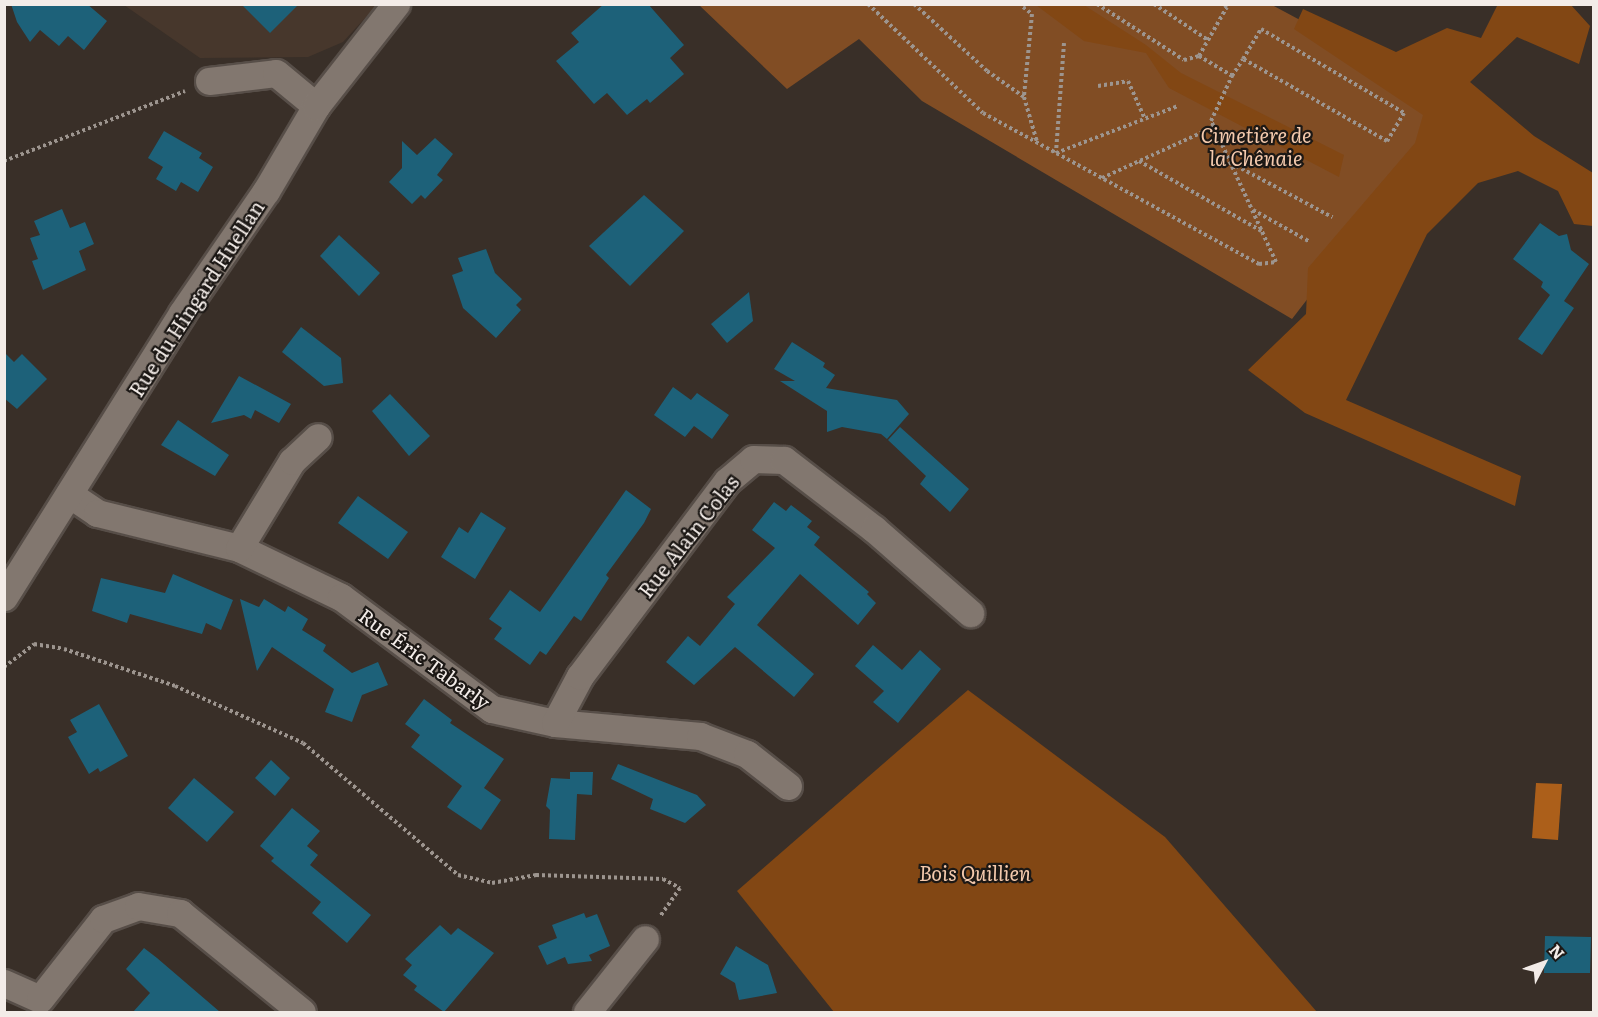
<!DOCTYPE html>
<meta charset="utf-8">
<style>
body{margin:0}
#map{position:relative;width:1598px;height:1017px;overflow:hidden;background:#392f28;font-family:Literata,serif}
div>[style]{position:absolute}
.built>*{inset:0;background:#47372c}
.green>*{inset:0;background:#814d24}
.forest>*{inset:0;background:#824714}
.water>*{inset:0;background:#ac5f1a}
.building>*{inset:0;background:#1d6179}
.path>*{height:4px;margin-top:-2px;transform-origin:0;background:repeating-linear-gradient(90deg,#9d958f 0 3px,transparent 0 6px)}
.roads{filter:drop-shadow(2px 0 #574e48) drop-shadow(-2px 0 #574e48) drop-shadow(0 2px #574e48) drop-shadow(0 -2px #574e48)}
.minor>*{height:27px;margin:-13.5px;padding:0 13.5px;transform-origin:13.5px;border-radius:13.5px;background:#82776f}
span{translate:-50% -50%;white-space:nowrap;text-align:center;line-height:1.15;-webkit-text-stroke:4.5px #1c1815;paint-order:stroke}
.park-label{font-size:20px;color:#f5caad;font-style:italic}
.street-label{font-size:20px;color:#f3ece8}
.frame{position:absolute;inset:0;border:6px solid #f3ece8;pointer-events:none}
.north{position:absolute;left:1514px;top:933px;width:60px;height:60px;-webkit-text-stroke:4px #1c1815;paint-order:stroke;rotate:49deg;font-size:16px;font-weight:700;line-height:24px;text-align:center;color:#f3ece8}
.north::after{content:'';display:block;margin:auto;width:21px;height:27px;background:#f3ece8;clip-path:polygon(50% 0,100% 100%,50% 72%,0 100%)}
</style>
<div id="map">
<div class="built">
<div style="clip-path:polygon(124px 5px,377px 5px,343px 42px,308px 57px,200px 58px)"></div>
</div>
<div class="green">
<div style="clip-path:polygon(699px 5px,1272px 5px,1328px 35px,1451px 113px,1292px 319px,922px 101px,859px 39px,787px 89px)"></div>
</div>
<div class="forest">
<div style="clip-path:polygon(1498px 4px,1571px 5px,1590px 26px,1579px 64px,1517px 37px,1470px 82px,1534px 136px,1593px 173px,1593px 226px,1574px 224px,1558px 191px,1518px 171px,1478px 183px,1427px 234px,1346px 400px,1521px 476px,1515px 506px,1305px 413px,1248px 370px,1306px 314px,1308px 268px,1415px 143px,1423px 115px,1294px 29px,1303px 9px,1396px 52px,1447px 28px,1481px 38px)"></div>
<div style="clip-path:polygon(1036px 5px,1084px 5px,1146px 45px,1181px 73px,1344px 155px,1339px 177px,1169px 88px,1146px 53px,1084px 41px)"></div>
<div style="clip-path:polygon(968px 690px,1165px 837px,1317px 1012px,834px 1012px,737px 891px)"></div>
</div>
<div class="water">
<div style="clip-path:polygon(1536px 783px,1562px 784px,1558px 840px,1532px 838px)"></div>
</div>
<div class="building">
<div style="clip-path:polygon(11px 4px,87px 4px,107px 21px,84px 50px,68px 36px,59px 46px,40px 30px,30px 42px,17px 22px)"></div>
<div style="clip-path:polygon(241px 4px,299px 4px,270px 33px)"></div>
<div style="clip-path:polygon(604px 4px,648px 4px,684px 45px,670px 58px,684px 74px,650px 103px,647px 99px,627px 115px,607px 93px,594px 104px,556px 61px,579px 42px,571px 33px)"></div>
<div style="clip-path:polygon(164px 131px,202px 153px,199px 158px,213px 167px,198px 192px,181px 182px,176px 191px,156px 179px,163px 167px,148px 158px)"></div>
<div style="clip-path:polygon(435px 138px,453px 154px,437px 175px,443px 180px,425px 199px,421px 195px,412px 204px,389px 182px,402px 168px,402px 141px,417px 155px)"></div>
<div style="clip-path:polygon(644px 195px,684px 231px,630px 286px,589px 246px)"></div>
<div style="clip-path:polygon(62px 209px,70px 228px,85px 222px,94px 244px,79px 251px,86px 270px,43px 290px,32px 261px,38px 259px,30px 238px,40px 235px,34px 221px)"></div>
<div style="clip-path:polygon(1540px 223px,1559px 236px,1567px 234px,1571px 250px,1589px 264px,1564px 301px,1574px 308px,1542px 355px,1518px 339px,1550px 295px,1541px 287px,1543px 282px,1513px 259px)"></div>
<div style="clip-path:polygon(339px 235px,380px 273px,359px 296px,320px 256px)"></div>
<div style="clip-path:polygon(486px 249px,495px 273px,522px 299px,516px 305px,521px 310px,496px 338px,463px 308px,452px 275px,463px 271px,458px 258px)"></div>
<div style="clip-path:polygon(749px 292px,753px 321px,727px 343px,711px 324px)"></div>
<div style="clip-path:polygon(301px 327px,341px 358px,343px 383px,324px 386px,282px 352px)"></div>
<div style="clip-path:polygon(792px 342px,825px 363px,823px 367px,835px 375px,826px 388px,897px 400px,909px 414px,887px 439px,881px 434px,842px 427px,827px 432px,827px 411px,780px 381px,795px 381px,774px 369px)"></div>
<div style="clip-path:polygon(4px 352px,14px 362px,22px 354px,47px 379px,17px 409px,4px 398px)"></div>
<div style="clip-path:polygon(239px 376px,291px 404px,279px 423px,255px 410px,251px 419px,244px 415px,211px 423px)"></div>
<div style="clip-path:polygon(673px 387px,691px 400px,697px 393px,729px 415px,712px 439px,694px 426px,685px 437px,654px 415px)"></div>
<div style="clip-path:polygon(390px 394px,430px 436px,409px 456px,372px 411px)"></div>
<div style="clip-path:polygon(178px 420px,229px 455px,215px 476px,161px 445px)"></div>
<div style="clip-path:polygon(900px 427px,969px 489px,950px 512px,920px 484px,926px 476px,888px 440px)"></div>
<div style="clip-path:polygon(626px 490px,651px 509px,644px 523px,606px 575px,609px 578px,581px 621px,574px 616px,546px 655px,540px 651px,530px 665px,494px 639px,502px 628px,489px 619px,510px 590px,540px 612px)"></div>
<div style="clip-path:polygon(358px 496px,408px 532px,388px 559px,338px 523px)"></div>
<div style="clip-path:polygon(774px 502px,786px 511px,791px 505px,812px 521px,807px 527px,820px 537px,814px 545px,869px 592px,867px 594px,876px 603px,858px 625px,800px 574px,757px 625px,814px 674px,794px 697px,735px 647px,694px 685px,666px 662px,688px 636px,700px 646px,735px 604px,727px 597px,775px 548px,752px 530px)"></div>
<div style="clip-path:polygon(481px 512px,506px 528px,475px 579px,441px 557px,459px 527px,468px 533px)"></div>
<div style="clip-path:polygon(173px 574px,233px 600px,221px 630px,206px 623px,202px 634px,130px 614px,127px 623px,92px 611px,101px 578px,165px 593px)"></div>
<div style="clip-path:polygon(240px 599px,259px 607px,264px 599px,285px 612px,288px 606px,308px 619px,302px 630px,326px 645px,323px 651px,352px 673px,378px 662px,388px 685px,362px 695px,352px 722px,325px 712px,334px 689px,272px 647px,257px 671px)"></div>
<div style="clip-path:polygon(873px 645px,902px 670px,920px 650px,941px 669px,898px 723px,873px 702px,884px 691px,855px 666px)"></div>
<div style="clip-path:polygon(424px 699px,452px 720px,450px 723px,504px 759px,484px 788px,501px 800px,481px 830px,447px 807px,462px 786px,411px 747px,420px 735px,405px 724px)"></div>
<div style="clip-path:polygon(99px 704px,128px 756px,100px 772px,98px 768px,89px 774px,68px 737px,77px 732px,70px 720px)"></div>
<div style="clip-path:polygon(271px 760px,290px 778px,275px 796px,255px 778px)"></div>
<div style="clip-path:polygon(618px 764px,697px 795px,706px 805px,685px 823px,650px 809px,653px 799px,611px 779px)"></div>
<div style="clip-path:polygon(570px 772px,593px 772px,592px 795px,577px 794px,575px 840px,549px 839px,550px 810px,546px 806px,551px 778px,570px 779px)"></div>
<div style="clip-path:polygon(194px 778px,234px 812px,207px 842px,168px 808px)"></div>
<div style="clip-path:polygon(292px 808px,320px 831px,307px 846px,318px 855px,310px 865px,371px 915px,347px 943px,312px 913px,321px 902px,271px 861px,274px 858px,260px 846px)"></div>
<div style="clip-path:polygon(584px 913px,586px 918px,597px 914px,610px 946px,589px 955px,592px 961px,568px 964px,565px 957px,547px 965px,538px 946px,557px 938px,552px 925px)"></div>
<div style="clip-path:polygon(440px 925px,451px 935px,458px 928px,494px 953px,444px 1012px,414px 990px,417px 986px,403px 975px,412px 965px,405px 959px)"></div>
<div style="clip-path:polygon(1545px 936px,1591px 937px,1590px 973px,1544px 973px)"></div>
<div style="clip-path:polygon(736px 946px,768px 965px,777px 993px,739px 1000px,735px 983px,720px 974px)"></div>
<div style="clip-path:polygon(144px 948px,157px 958px,220px 1012px,133px 1012px,150px 993px,126px 969px)"></div>
</div>
<div class="path">
<div style="left:868px;top:4px;width:158px;rotate:43.5deg"></div>
<div style="left:983px;top:113px;width:315px;rotate:28.7deg"></div>
<div style="left:1259px;top:264px;width:17px;rotate:-7deg"></div>
<div style="left:1276px;top:262px;width:155px;rotate:-114.7deg"></div>
<div style="left:1211px;top:121px;width:50px;rotate:-65deg"></div>
<div style="left:914px;top:4px;width:99px;rotate:42.5deg"></div>
<div style="left:987px;top:71px;width:45px;rotate:35.1deg"></div>
<div style="left:1024px;top:97px;width:47px;rotate:73.9deg"></div>
<div style="left:1009px;top:4px;width:16px"></div>
<div style="left:1097px;top:4px;width:103px;rotate:32.8deg"></div>
<div style="left:1184px;top:60px;width:16px;rotate:-15deg"></div>
<div style="left:1199px;top:56px;width:56px;rotate:-60.3deg"></div>
<div style="left:1227px;top:7px;width:4px;rotate:-135deg"></div>
<div style="left:1154px;top:4px;width:65px;rotate:33.7deg"></div>
<div style="left:1023px;top:7px;width:11px;rotate:38deg"></div>
<div style="left:1032px;top:14px;width:82px;rotate:95.6deg"></div>
<div style="left:1064px;top:43px;width:110px;rotate:94.2deg"></div>
<div style="left:1056px;top:153px;width:131px;rotate:-21.1deg"></div>
<div style="left:1199px;top:56px;width:39px;rotate:31deg"></div>
<div style="left:1232px;top:76px;width:20px;rotate:-57deg"></div>
<div style="left:1243px;top:59px;width:35px;rotate:-59deg"></div>
<div style="left:1261px;top:29px;width:166px;rotate:30.4deg"></div>
<div style="left:1404px;top:113px;width:33px;rotate:121deg"></div>
<div style="left:1387px;top:141px;width:166px;rotate:-150.3deg"></div>
<div style="left:1098px;top:86px;width:30px;rotate:-9deg"></div>
<div style="left:1128px;top:81px;width:42px;rotate:65.9deg"></div>
<div style="left:4px;top:161px;width:194px;rotate:-21.1deg"></div>
<div style="left:1139px;top:161px;width:141px;rotate:29.8deg"></div>
<div style="left:1231px;top:163px;width:115px;rotate:28.1deg"></div>
<div style="left:1102px;top:178px;width:123px;rotate:-24.5deg"></div>
<div style="left:1253px;top:210px;width:65px;rotate:29.3deg"></div>
<div style="left:4px;top:667px;width:38px;rotate:-37deg"></div>
<div style="left:34px;top:644px;width:30px;rotate:9deg"></div>
<div style="left:64px;top:649px;width:117px;rotate:18.4deg"></div>
<div style="left:175px;top:686px;width:140px;rotate:24deg"></div>
<div style="left:303px;top:743px;width:204px;rotate:40.4deg"></div>
<div style="left:458px;top:875px;width:35px;rotate:13deg"></div>
<div style="left:492px;top:883px;width:45px;rotate:-10.3deg"></div>
<div style="left:536px;top:875px;width:127px;rotate:1.8deg"></div>
<div style="left:663px;top:879px;width:19px;rotate:28deg"></div>
<div style="left:680px;top:888px;width:35px;rotate:125deg"></div>
</div>
<div class="roads">
<div class="minor">
<div style="left:209px;top:81px;width:67px;rotate:-6.8deg"></div>
<div style="left:276px;top:73px;width:52px;rotate:39.5deg"></div>
<div style="left:69px;top:494px;width:34px;rotate:34deg"></div>
<div style="left:97px;top:513px;width:146px;rotate:13.8deg"></div>
<div style="left:239px;top:548px;width:113px;rotate:25.7deg"></div>
<div style="left:341px;top:597px;width:188px;rotate:36.6deg"></div>
<div style="left:492px;top:709px;width:65px;rotate:12.5deg"></div>
<div style="left:555px;top:723px;width:146px;rotate:5.1deg"></div>
<div style="left:700px;top:736px;width:50px;rotate:21deg"></div>
<div style="left:747px;top:754px;width:52px;rotate:38deg"></div>
<div style="left:239px;top:548px;width:102px;rotate:-58.7deg"></div>
<div style="left:292px;top:461px;width:35px;rotate:-43deg"></div>
<div style="left:4px;top:597px;width:335px;rotate:-57.9deg"></div>
<div style="left:182px;top:313px;width:148px;rotate:-55.5deg"></div>
<div style="left:266px;top:191px;width:99px;rotate:-59.5deg"></div>
<div style="left:316px;top:106px;width:130px;rotate:-51.9deg"></div>
<div style="left:555px;top:723px;width:53px;rotate:-62deg"></div>
<div style="left:580px;top:676px;width:244px;rotate:-53deg"></div>
<div style="left:727px;top:481px;width:34px;rotate:-40deg"></div>
<div style="left:753px;top:459px;width:31px;rotate:2deg"></div>
<div style="left:784px;top:460px;width:113px;rotate:37.5deg"></div>
<div style="left:874px;top:529px;width:128px;rotate:41.2deg"></div>
<div style="left:4px;top:983px;width:39px;rotate:24deg"></div>
<div style="left:40px;top:999px;width:102px;rotate:-51.8deg"></div>
<div style="left:103px;top:919px;width:37px;rotate:-20deg"></div>
<div style="left:138px;top:906px;width:43px;rotate:9.5deg"></div>
<div style="left:180px;top:913px;width:157px;rotate:39.1deg"></div>
<div style="left:587px;top:1012px;width:93px;rotate:-51.5deg"></div>
</div>
</div>
<div class="park-label">
<span style="left:1256px;top:146px">Cimetière de<br>la Chênaie</span>
<span style="left:975px;top:872px">Bois Quillien</span>
</div>
<div class="street-label">
<span style="left:196px;top:298px;rotate:-57deg">Rue du Hingard Huellan</span>
<span style="left:688px;top:536px;rotate:-52deg">Rue Alain Colas</span>
<span style="left:425px;top:658px;rotate:36deg">Rue Éric Tabarly</span>
</div>
<div class="frame"></div>
<div class="north">N</div>
</div>
